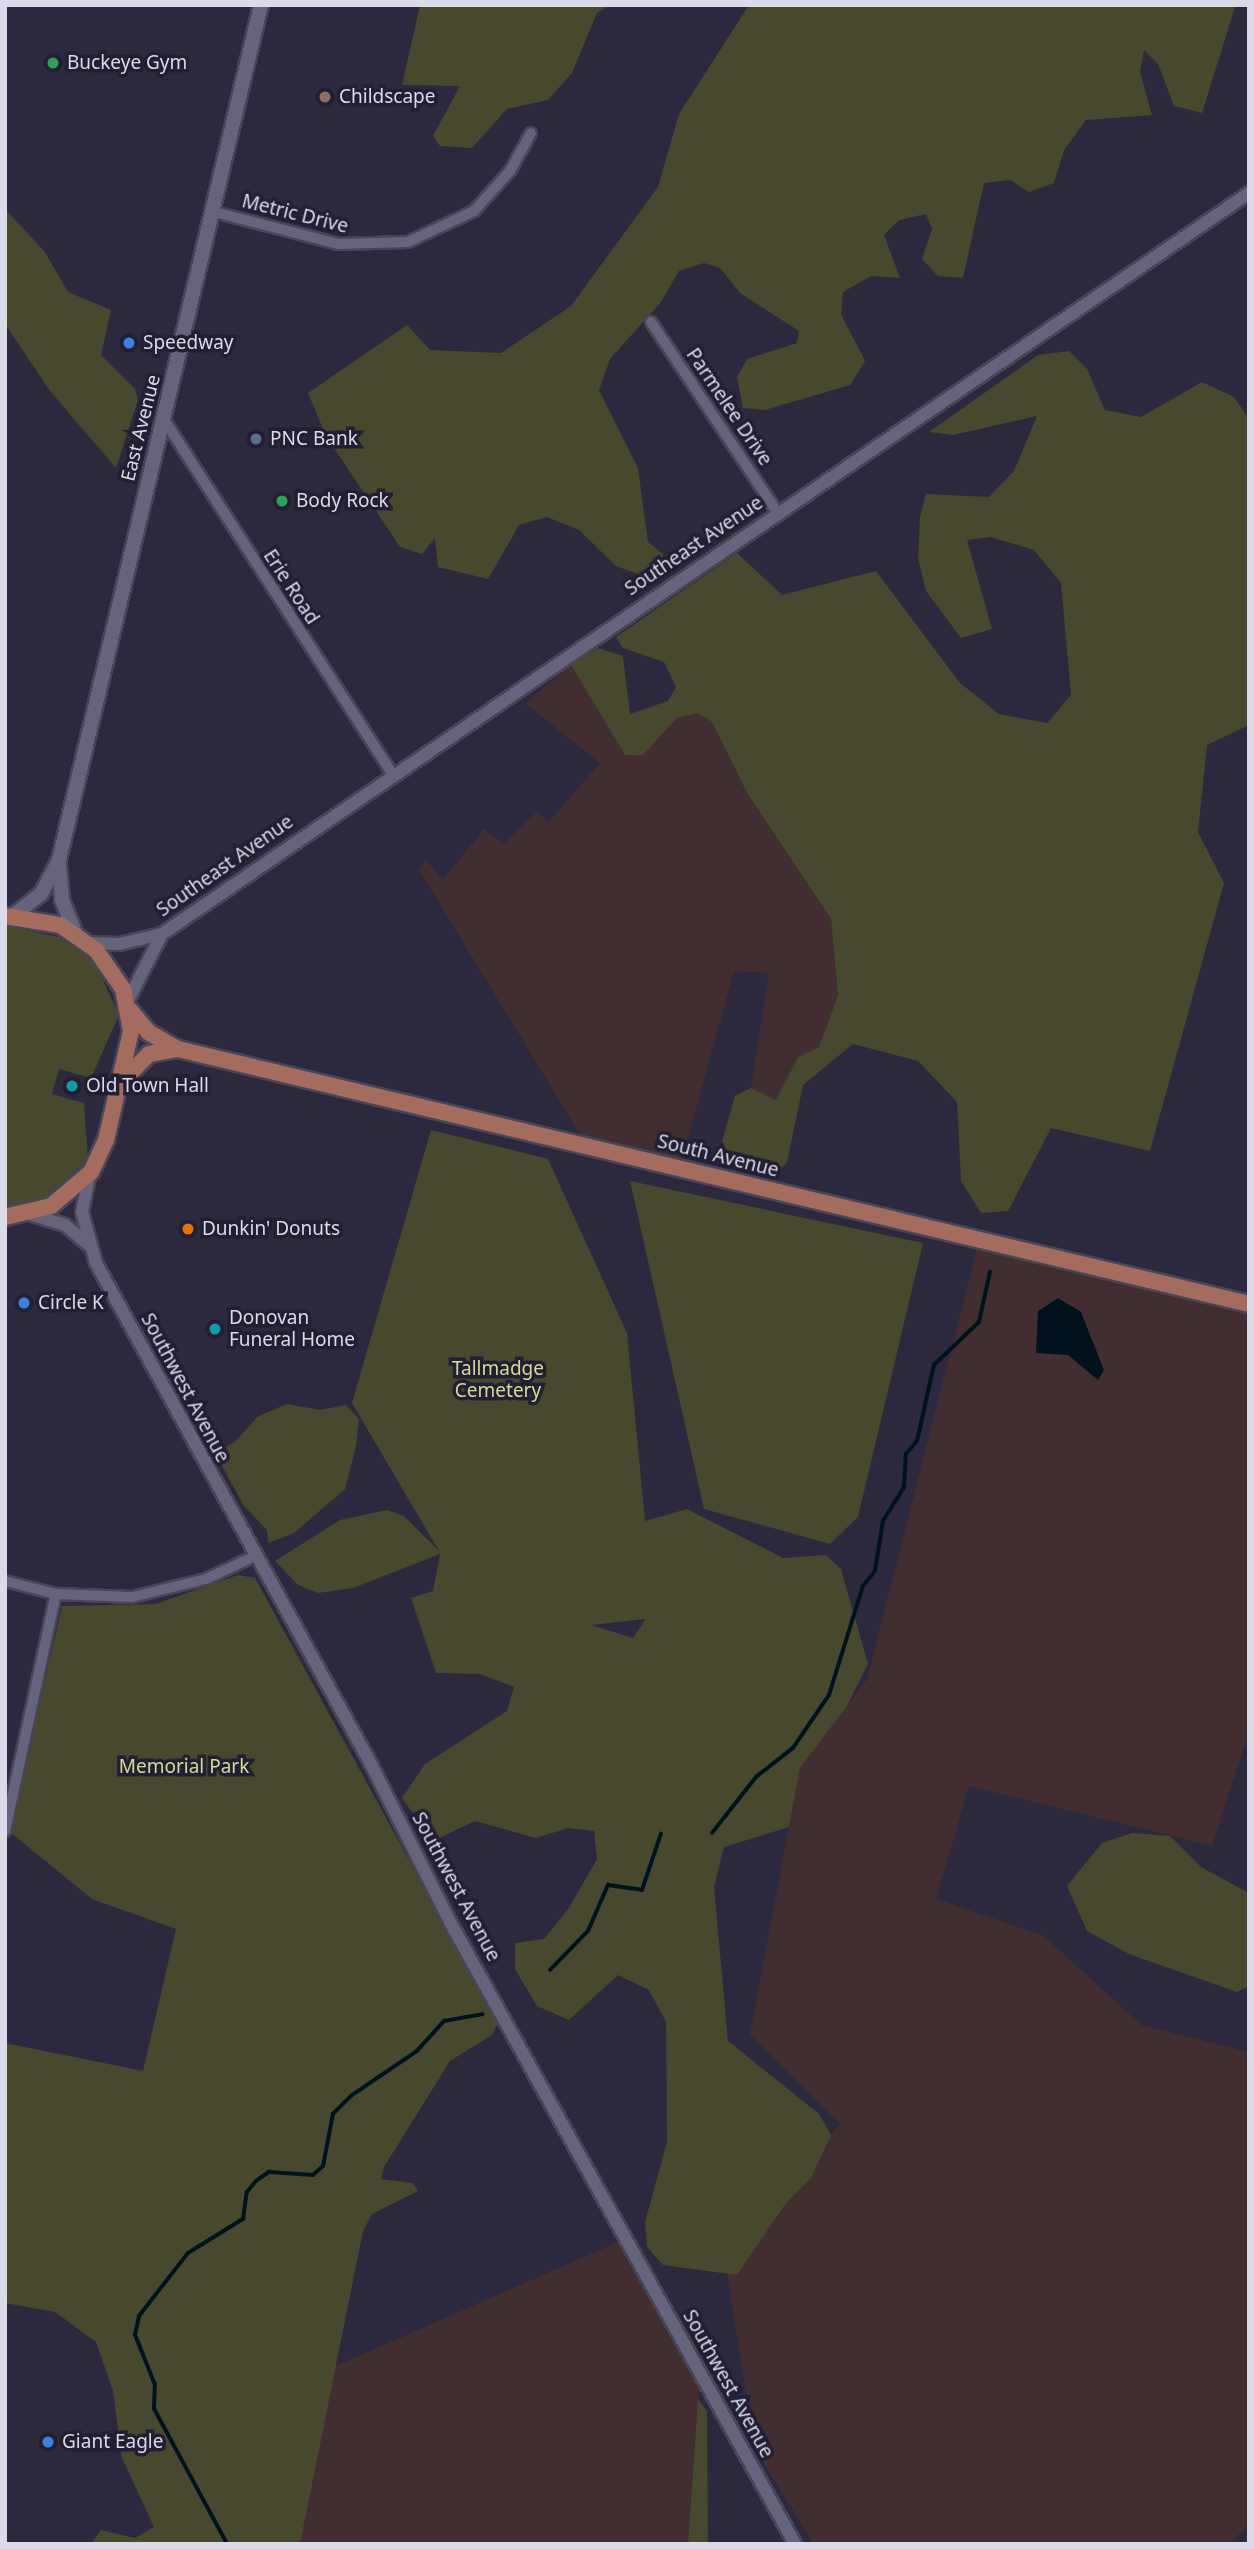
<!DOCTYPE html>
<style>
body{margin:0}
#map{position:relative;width:1254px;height:2549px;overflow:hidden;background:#2c293e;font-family:"Noto Sans",sans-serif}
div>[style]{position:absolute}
.industrial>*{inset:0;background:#422e30}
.green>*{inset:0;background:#47482d}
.water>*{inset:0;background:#00131d}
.stream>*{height:3.5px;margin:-1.75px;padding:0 1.75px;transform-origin:1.75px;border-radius:1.75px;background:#00131d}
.roads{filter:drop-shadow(2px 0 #484557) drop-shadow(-2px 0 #484557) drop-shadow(0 2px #484557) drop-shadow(0 -2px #484557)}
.minor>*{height:10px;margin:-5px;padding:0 5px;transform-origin:5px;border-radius:5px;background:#66647c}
.tertiary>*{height:12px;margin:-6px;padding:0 6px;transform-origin:6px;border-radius:6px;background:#66647c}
.secondary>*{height:14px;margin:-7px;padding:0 7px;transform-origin:7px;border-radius:7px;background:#66647c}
.primary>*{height:16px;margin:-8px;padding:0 8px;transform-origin:8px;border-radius:8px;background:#a36c5f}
.dots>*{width:19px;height:19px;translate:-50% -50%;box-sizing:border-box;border:4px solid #221f34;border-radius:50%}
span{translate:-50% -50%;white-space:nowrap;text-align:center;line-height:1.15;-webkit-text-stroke:7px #221f34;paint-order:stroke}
.poi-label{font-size:19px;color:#dbdae8}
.left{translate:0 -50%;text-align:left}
.street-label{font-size:19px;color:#dbdae8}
.park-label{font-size:19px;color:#d6da93}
.frame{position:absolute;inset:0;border:7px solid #dbdae8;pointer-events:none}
</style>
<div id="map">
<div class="industrial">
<div style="clip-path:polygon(571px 665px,625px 755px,643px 755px,677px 718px,698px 712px,712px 722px,747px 793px,831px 919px,838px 995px,819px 1047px,798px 1057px,776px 1100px,751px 1088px,769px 973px,734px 971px,682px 1159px,580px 1135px,419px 869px,426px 860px,443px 880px,484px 829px,504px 844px,537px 812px,549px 822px,600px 763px,525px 703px)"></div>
<div style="clip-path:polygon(978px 1245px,1249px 1311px,1249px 1732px,1212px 1846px,969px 1786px,936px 1899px,1044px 1936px,1141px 2025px,1249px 2052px,1249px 2527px,1226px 2544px,814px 2544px,755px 2449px,727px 2274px,840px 2123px,750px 2035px,800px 1768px,867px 1679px)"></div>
<div style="clip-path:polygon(627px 2238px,700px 2372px,688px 2544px,300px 2544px,334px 2367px)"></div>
</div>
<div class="green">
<div style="clip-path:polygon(420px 5px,611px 5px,597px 13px,572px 73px,548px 100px,507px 109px,472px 148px,440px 146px,433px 136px,460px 86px,402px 85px)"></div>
<div style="clip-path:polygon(749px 5px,1235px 7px,1202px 113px,1174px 106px,1158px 64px,1144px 50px,1140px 72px,1152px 115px,1086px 120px,1064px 150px,1054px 183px,1029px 192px,1010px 180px,984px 183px,963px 278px,938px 276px,922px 259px,932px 229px,926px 214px,899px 220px,884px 235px,900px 278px,871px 276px,843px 292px,841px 314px,865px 361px,850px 385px,765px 410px,743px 408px,737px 377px,747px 359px,797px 343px,799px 331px,740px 293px,720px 268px,704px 263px,679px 271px,661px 302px,610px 359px,599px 390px,638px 468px,648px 542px,663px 554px,664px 569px,649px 578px,616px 566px,579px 530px,547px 517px,519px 525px,488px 579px,438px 567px,435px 538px,422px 554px,400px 547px,326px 436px,308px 393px,407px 325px,430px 350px,501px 353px,571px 306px,658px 187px,679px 114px)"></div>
<div style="clip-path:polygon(5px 209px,45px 252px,68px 292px,111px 310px,101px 355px,135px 389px,138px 400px,116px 468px,50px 391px,5px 324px)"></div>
<div style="clip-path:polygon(1069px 351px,1087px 369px,1105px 410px,1141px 417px,1202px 382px,1234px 397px,1249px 419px,1249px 725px,1207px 745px,1198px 832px,1224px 883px,1150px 1151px,1051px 1128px,1008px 1211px,981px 1213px,961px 1181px,957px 1102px,918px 1061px,853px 1044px,803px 1085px,787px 1163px,774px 1173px,718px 1156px,735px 1096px,751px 1088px,776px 1100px,798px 1057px,819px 1047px,838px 995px,831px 919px,747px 793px,712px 722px,698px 713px,677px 718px,643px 755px,625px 755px,571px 665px,598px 648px,623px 656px,630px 714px,668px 701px,676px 687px,664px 662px,623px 648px,616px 637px,737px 553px,782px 595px,876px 571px,960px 683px,999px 714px,1047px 723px,1071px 695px,1061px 583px,1034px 550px,991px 537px,967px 540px,992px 629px,961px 638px,926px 591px,918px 558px,920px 517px,926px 494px,989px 497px,1014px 471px,1037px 416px,953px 435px,929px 432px,1038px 355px)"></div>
<div style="clip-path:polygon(5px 926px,69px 939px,94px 960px,119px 1015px,91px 1078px,59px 1069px,52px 1094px,84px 1103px,88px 1160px,36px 1205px,5px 1208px)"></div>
<div style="clip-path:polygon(evenodd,431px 1130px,548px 1159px,627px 1333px,645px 1521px,687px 1509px,783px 1558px,826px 1555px,841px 1569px,868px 1664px,847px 1706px,800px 1768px,789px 1827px,724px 1847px,714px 1887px,728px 2041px,819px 2114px,831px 2135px,811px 2178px,786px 2203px,737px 2275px,663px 2265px,647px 2247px,645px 2222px,667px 2142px,666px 2022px,649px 1990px,618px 1975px,569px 2020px,537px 2006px,515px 1969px,515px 1943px,544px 1939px,569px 1908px,597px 1859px,594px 1831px,568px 1828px,536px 1838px,475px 1821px,433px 1841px,402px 1798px,425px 1764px,507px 1711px,514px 1687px,480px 1674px,436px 1673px,411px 1598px,433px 1591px,440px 1554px,353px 1588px,318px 1593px,298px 1585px,275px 1561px,340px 1520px,387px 1510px,404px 1516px,439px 1551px,352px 1403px,431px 1130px,645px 1620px,633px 1638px,591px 1625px,645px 1619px,645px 1620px)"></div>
<div style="clip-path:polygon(630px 1181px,923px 1243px,858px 1517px,830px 1544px,704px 1509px)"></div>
<div style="clip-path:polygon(287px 1404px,320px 1410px,346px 1405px,359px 1419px,356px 1446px,345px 1489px,294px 1533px,268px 1543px,267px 1530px,244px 1506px,215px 1453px,236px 1441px,257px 1417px)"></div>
<div style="clip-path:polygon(238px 1575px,255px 1578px,498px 2023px,492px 2035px,450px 2061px,384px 2167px,381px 2179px,413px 2183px,418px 2191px,372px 2214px,363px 2231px,300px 2544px,91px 2544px,101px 2530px,135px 2538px,154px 2527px,122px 2458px,113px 2391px,96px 2342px,55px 2312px,5px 2303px,5px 2043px,143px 2071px,176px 1929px,92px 1899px,10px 1832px,62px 1606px,156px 1604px)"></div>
<div style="clip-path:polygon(1132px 1833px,1170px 1836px,1201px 1867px,1249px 1893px,1249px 1986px,1237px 1992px,1129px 1954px,1087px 1931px,1067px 1886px,1102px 1843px)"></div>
<div style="clip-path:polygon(698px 2399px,707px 2411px,708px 2544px,688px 2544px)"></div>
</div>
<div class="water">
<div style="clip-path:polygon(1058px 1298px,1081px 1312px,1104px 1370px,1098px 1380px,1068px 1355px,1036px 1353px,1038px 1311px)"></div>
</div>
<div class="stream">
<div style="left:712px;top:1833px;width:71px;rotate:-51.8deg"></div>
<div style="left:756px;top:1777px;width:47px;rotate:-38.1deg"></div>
<div style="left:793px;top:1748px;width:64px;rotate:-55.8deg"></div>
<div style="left:829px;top:1695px;width:114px;rotate:-72.7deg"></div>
<div style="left:863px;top:1586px;width:19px;rotate:-51deg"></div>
<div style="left:875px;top:1571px;width:51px;rotate:-80.9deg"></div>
<div style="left:883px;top:1521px;width:39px;rotate:-58deg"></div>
<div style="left:904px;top:1488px;width:34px;rotate:-87deg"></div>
<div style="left:906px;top:1454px;width:17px;rotate:-50deg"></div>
<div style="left:917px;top:1441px;width:78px;rotate:-77.4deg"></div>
<div style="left:934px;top:1365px;width:62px;rotate:-43.7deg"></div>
<div style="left:979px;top:1322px;width:51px;rotate:-77.6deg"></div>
<div style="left:550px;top:1970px;width:54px;rotate:-45.7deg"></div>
<div style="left:588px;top:1931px;width:50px;rotate:-66.5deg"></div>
<div style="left:608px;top:1885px;width:34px;rotate:8deg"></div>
<div style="left:642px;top:1890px;width:59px;rotate:-71.3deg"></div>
<div style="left:227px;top:2544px;width:153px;rotate:-118.4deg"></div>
<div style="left:154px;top:2409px;width:24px;rotate:-88deg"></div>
<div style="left:155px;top:2385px;width:54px;rotate:-111.8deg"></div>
<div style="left:135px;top:2335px;width:19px;rotate:-78deg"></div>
<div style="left:139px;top:2316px;width:80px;rotate:-52.1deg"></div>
<div style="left:188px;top:2253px;width:65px;rotate:-31.7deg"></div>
<div style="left:243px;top:2219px;width:27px;rotate:-82deg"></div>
<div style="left:247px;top:2192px;width:14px;rotate:-51deg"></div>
<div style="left:256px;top:2181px;width:16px;rotate:-35deg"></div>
<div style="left:269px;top:2172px;width:44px;rotate:3.9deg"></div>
<div style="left:313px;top:2175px;width:13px;rotate:-42deg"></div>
<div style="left:323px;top:2166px;width:53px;rotate:-79.1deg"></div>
<div style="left:333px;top:2114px;width:25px;rotate:-45deg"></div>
<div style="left:351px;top:2096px;width:80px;rotate:-34.3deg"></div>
<div style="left:417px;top:2051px;width:40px;rotate:-48deg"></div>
<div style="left:444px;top:2021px;width:39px;rotate:-10deg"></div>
</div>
<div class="roads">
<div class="minor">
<div style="left:214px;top:212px;width:129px;rotate:14.4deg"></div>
<div style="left:339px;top:244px;width:69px;rotate:-1.7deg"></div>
<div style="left:408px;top:242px;width:73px;rotate:-25.2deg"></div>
<div style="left:474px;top:211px;width:54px;rotate:-48deg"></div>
<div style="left:510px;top:171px;width:43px;rotate:-61.1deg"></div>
<div style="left:651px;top:322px;width:229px;rotate:56.4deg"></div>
<div style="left:163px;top:418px;width:423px;rotate:57.2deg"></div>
<div style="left:5px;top:1581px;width:53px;rotate:14.3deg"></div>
<div style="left:56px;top:1594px;width:76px;rotate:2.3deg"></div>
<div style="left:132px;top:1597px;width:76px;rotate:-13.7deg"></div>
<div style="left:206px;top:1579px;width:54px;rotate:-25.1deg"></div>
<div style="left:5px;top:1831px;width:242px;rotate:-77.9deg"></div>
</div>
<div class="tertiary">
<div style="left:88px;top:943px;width:31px;rotate:2deg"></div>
<div style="left:119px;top:944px;width:44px;rotate:-13.1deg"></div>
<div style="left:127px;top:1002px;width:76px;rotate:-62.8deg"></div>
<div style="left:162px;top:934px;width:1316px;rotate:-34.28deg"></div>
<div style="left:90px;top:1172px;width:41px;rotate:101.3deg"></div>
<div style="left:82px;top:1212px;width:53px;rotate:74.6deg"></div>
<div style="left:96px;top:1263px;width:572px;rotate:61.24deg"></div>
<div style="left:371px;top:1764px;width:177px;rotate:63.4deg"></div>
<div style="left:450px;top:1922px;width:711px;rotate:60.98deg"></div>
<div style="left:29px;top:1214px;width:38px;rotate:17deg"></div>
<div style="left:65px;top:1225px;width:31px;rotate:40deg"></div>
</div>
<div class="secondary">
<div style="left:59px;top:864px;width:36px;rotate:85deg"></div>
<div style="left:62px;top:900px;width:37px;rotate:68deg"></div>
<div style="left:14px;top:915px;width:34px;rotate:-38deg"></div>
<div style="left:41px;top:894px;width:38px;rotate:-62deg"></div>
<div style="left:59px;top:860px;width:879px;rotate:-76.71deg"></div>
</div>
<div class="primary">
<div style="left:5px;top:916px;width:56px;rotate:9.3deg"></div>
<div style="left:60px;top:925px;width:44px;rotate:34.8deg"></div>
<div style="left:96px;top:950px;width:47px;rotate:55.3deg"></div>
<div style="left:123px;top:989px;width:43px;rotate:79.2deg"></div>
<div style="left:131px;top:1031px;width:112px;rotate:102.9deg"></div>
<div style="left:106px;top:1140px;width:35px;rotate:115deg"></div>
<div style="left:91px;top:1172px;width:52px;rotate:139.6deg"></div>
<div style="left:51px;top:1206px;width:47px;rotate:166.6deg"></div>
<div style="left:129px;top:1009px;width:30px;rotate:50deg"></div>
<div style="left:148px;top:1032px;width:34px;rotate:30deg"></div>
<div style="left:178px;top:1049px;width:1101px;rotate:13.39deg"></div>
<div style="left:122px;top:1081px;width:38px;rotate:-45deg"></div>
<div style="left:149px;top:1054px;width:29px;rotate:-10deg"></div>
</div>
</div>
<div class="dots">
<div style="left:53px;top:63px;background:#2e9e5b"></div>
<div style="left:325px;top:97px;background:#8d6e63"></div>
<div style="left:129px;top:343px;background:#3f7fe0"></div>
<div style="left:256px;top:439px;background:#5c6f8a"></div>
<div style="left:282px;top:501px;background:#2e9e5b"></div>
<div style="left:72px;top:1086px;background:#0f9aa8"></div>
<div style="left:188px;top:1229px;background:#e8710a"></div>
<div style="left:24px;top:1303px;background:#3f7fe0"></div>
<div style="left:215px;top:1329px;background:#0f9aa8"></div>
<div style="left:48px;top:2442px;background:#3f7fe0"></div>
</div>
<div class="poi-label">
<span class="left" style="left:67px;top:63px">Buckeye Gym</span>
<span class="left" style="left:339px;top:97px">Childscape</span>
<span class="left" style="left:143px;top:343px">Speedway</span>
<span class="left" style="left:270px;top:439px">PNC Bank</span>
<span class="left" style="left:296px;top:501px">Body Rock</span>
<span class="left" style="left:86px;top:1086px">Old Town Hall</span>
<span class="left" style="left:202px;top:1229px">Dunkin' Donuts</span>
<span class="left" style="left:38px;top:1303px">Circle K</span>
<span class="left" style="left:229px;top:1329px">Donovan<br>Funeral Home</span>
<span class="left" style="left:62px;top:2442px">Giant Eagle</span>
</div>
<div class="street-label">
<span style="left:295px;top:214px;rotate:14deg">Metric Drive</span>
<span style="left:729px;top:407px;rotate:56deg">Parmelee Drive</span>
<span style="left:141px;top:428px;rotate:-76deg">East Avenue</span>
<span style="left:694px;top:546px;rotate:-34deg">Southeast Avenue</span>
<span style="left:291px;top:587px;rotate:57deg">Erie Road</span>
<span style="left:225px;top:866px;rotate:-35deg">Southeast Avenue</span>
<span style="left:718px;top:1156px;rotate:14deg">South Avenue</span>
<span style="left:185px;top:1388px;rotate:62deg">Southwest Avenue</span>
<span style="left:456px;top:1887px;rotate:62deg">Southwest Avenue</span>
<span style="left:728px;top:2384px;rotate:61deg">Southwest Avenue</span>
</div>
<div class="park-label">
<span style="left:498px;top:1380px">Tallmadge<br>Cemetery</span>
<span style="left:184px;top:1767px">Memorial Park</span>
</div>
<div class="frame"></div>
</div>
